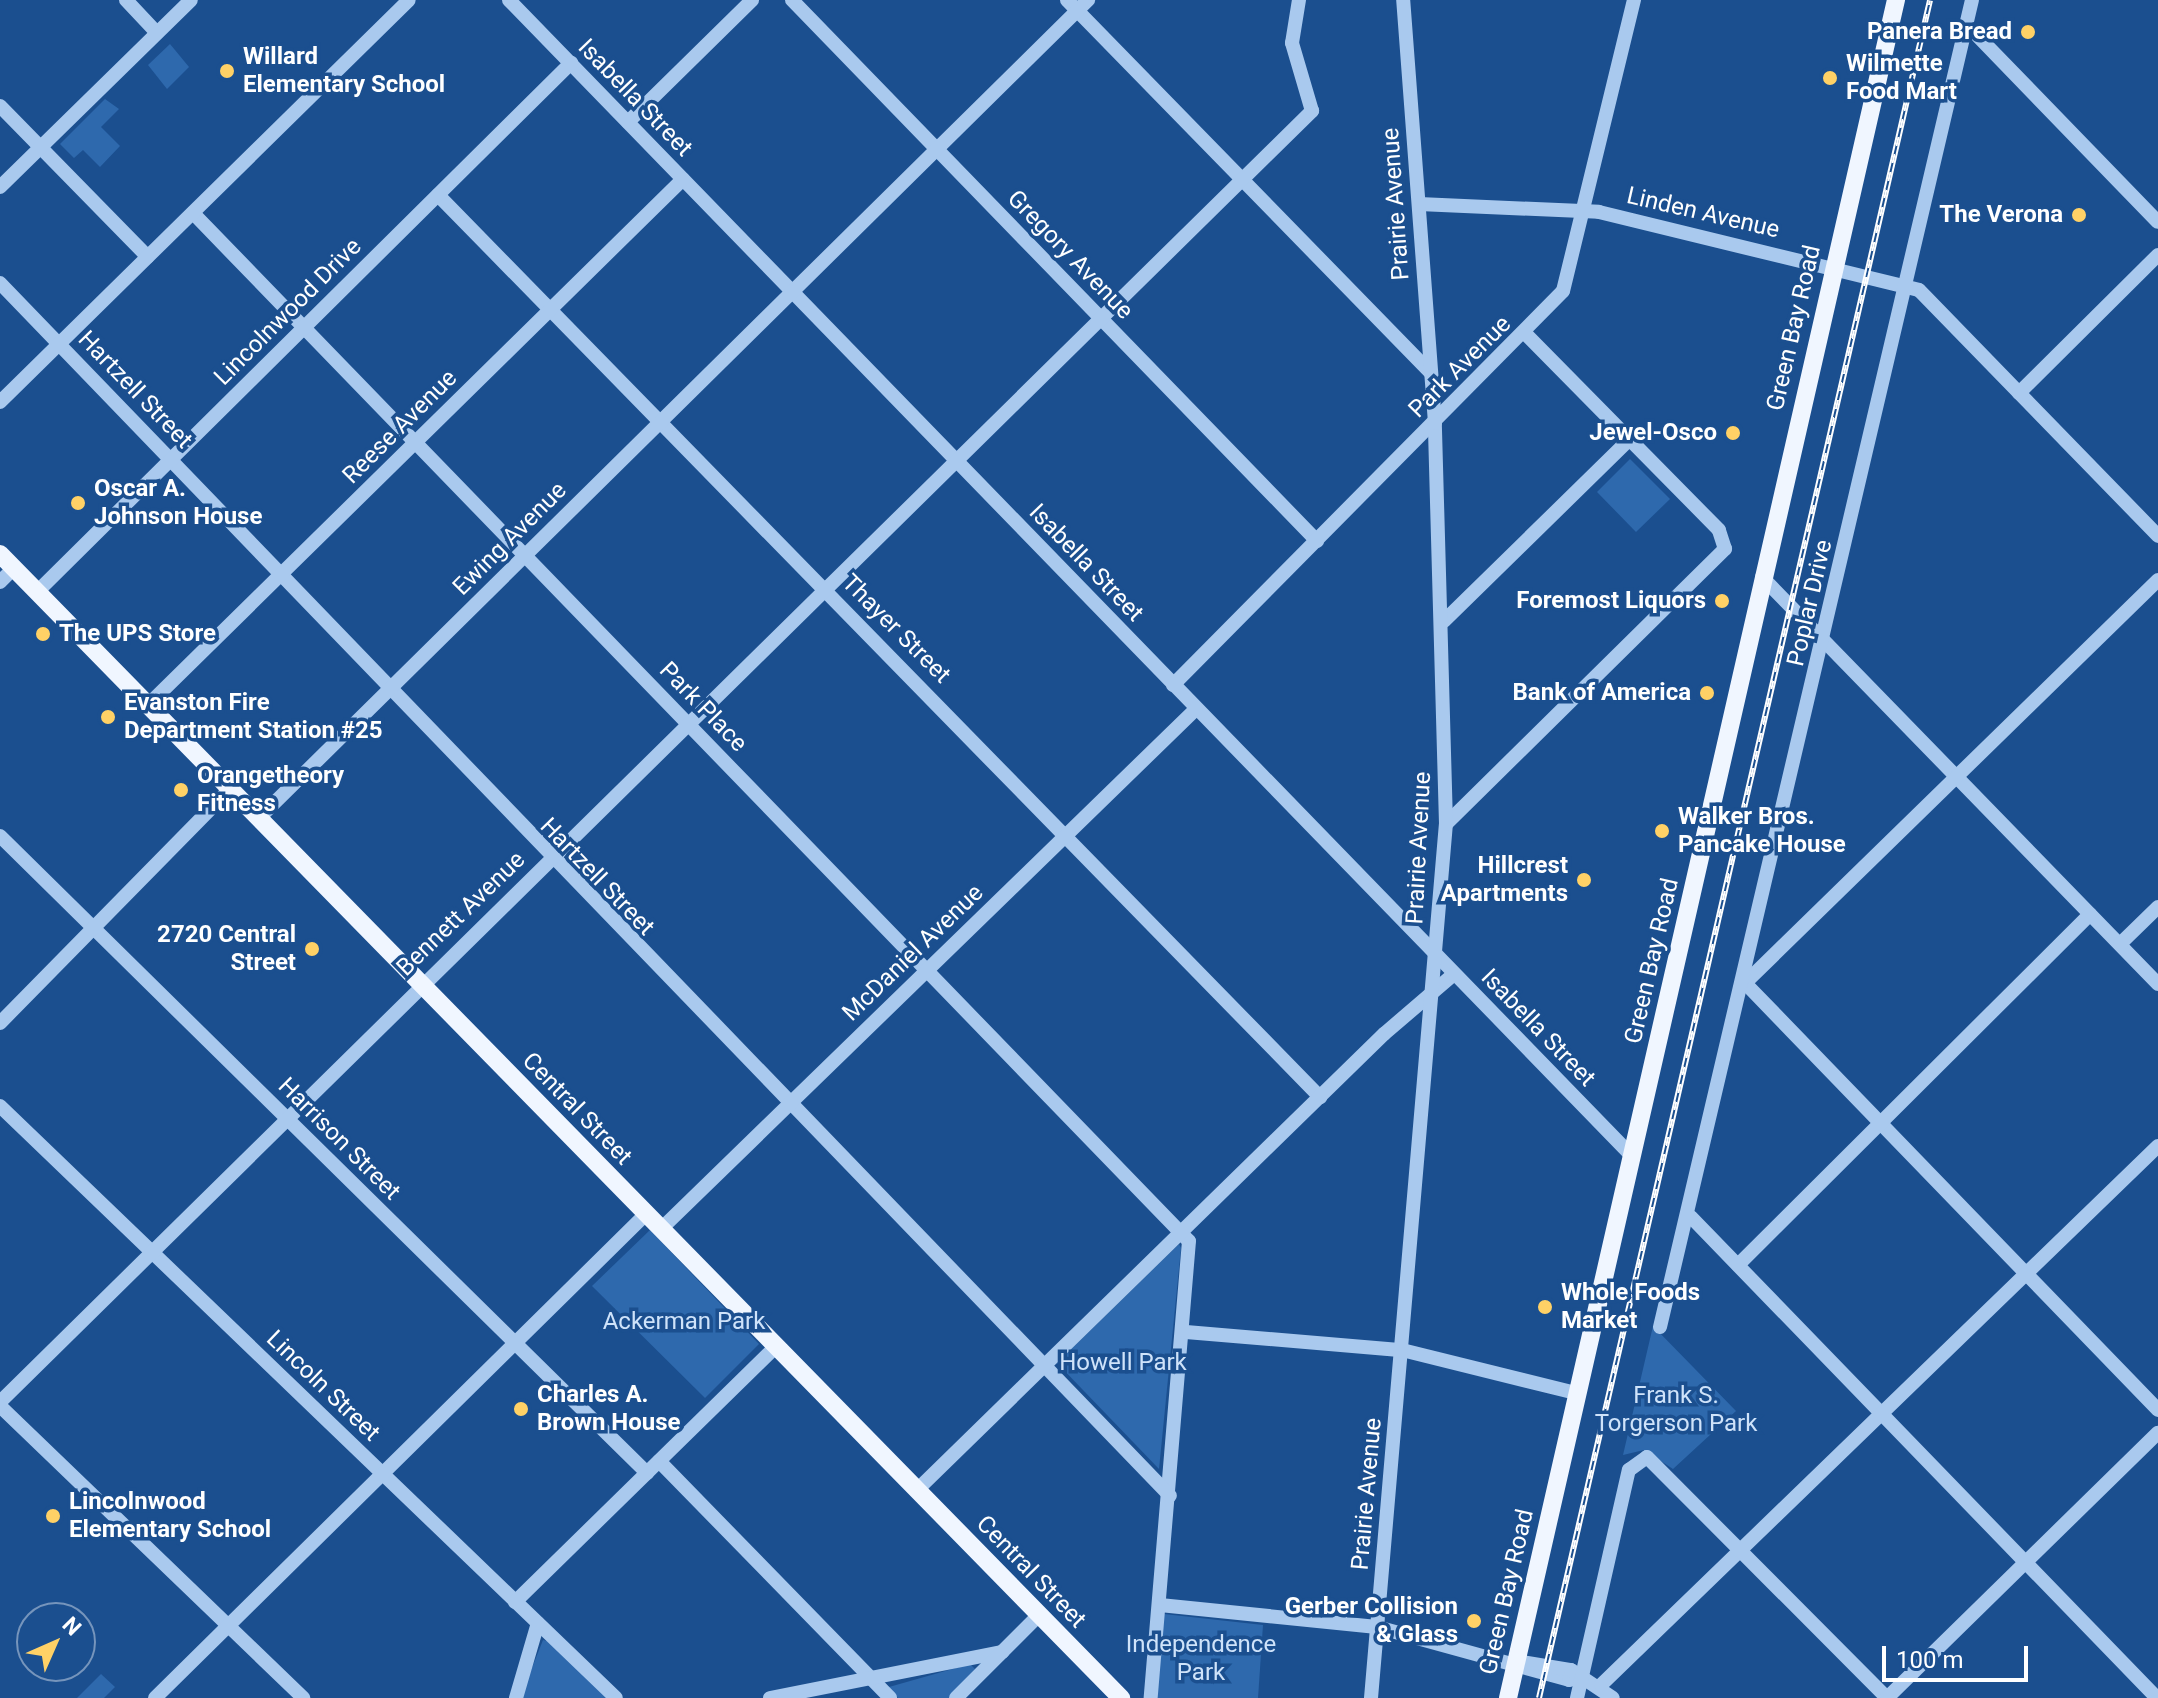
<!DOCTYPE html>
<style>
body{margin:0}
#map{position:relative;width:2158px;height:1698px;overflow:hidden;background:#1b4f8f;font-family:Roboto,sans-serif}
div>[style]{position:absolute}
.green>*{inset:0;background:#2e69ad}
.minor>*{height:14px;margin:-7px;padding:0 7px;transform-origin:7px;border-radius:7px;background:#a9c9ee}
.major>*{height:18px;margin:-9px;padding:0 9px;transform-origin:9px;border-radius:9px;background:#f0f6ff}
.rail>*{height:6px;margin-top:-3px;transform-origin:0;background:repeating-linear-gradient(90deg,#1b4f8f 0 9px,#fff 0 18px);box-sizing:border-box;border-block:2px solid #fff}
.dots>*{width:22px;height:22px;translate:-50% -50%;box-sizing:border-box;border:4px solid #1b4f8f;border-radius:50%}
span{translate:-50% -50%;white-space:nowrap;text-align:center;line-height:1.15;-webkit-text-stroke:7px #1b4f8f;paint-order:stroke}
.poi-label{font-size:24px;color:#fff;font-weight:700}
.right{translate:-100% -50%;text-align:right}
.left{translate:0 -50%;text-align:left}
.street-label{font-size:24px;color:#fff}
.park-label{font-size:24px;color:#cfe3fa}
.north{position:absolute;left:16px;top:1602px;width:80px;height:80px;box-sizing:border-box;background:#1b4f8f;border:2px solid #7695bc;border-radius:50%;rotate:45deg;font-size:22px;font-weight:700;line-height:32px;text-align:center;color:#fff}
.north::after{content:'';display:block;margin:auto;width:28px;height:36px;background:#ffd166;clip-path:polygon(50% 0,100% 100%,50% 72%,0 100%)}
.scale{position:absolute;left:1882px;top:1646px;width:146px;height:36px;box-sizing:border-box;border:4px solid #fff;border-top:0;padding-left:10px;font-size:24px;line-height:28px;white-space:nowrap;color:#fff;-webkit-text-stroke:6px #1b4f8f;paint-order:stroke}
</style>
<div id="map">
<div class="green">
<div style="clip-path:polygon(170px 44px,189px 67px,167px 89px,148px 65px)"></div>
<div style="clip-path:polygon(105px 99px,119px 109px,101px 127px,120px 146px,100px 167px,83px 150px,74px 158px,60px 144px)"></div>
<div style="clip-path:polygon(1630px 459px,1670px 499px,1636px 532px,1597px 492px)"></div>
<div style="clip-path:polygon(650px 1230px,759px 1344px,705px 1398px,592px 1286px)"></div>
<div style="clip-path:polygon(1179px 1244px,1181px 1248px,1159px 1469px,1057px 1363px)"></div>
<div style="clip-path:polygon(1653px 1326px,1736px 1411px,1673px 1469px,1644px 1450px,1623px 1455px)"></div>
<div style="clip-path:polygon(1164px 1614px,1263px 1625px,1258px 1698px,1157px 1698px)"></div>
<div style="clip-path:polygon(543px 1640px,547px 1641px,608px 1698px,520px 1698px)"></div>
<div style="clip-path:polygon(970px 1664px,975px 1669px,952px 1698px,898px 1698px,889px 1687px)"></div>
<div style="clip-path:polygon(101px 1674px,115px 1687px,104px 1698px,77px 1698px)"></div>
</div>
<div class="minor">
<div style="left:126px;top:0;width:45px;rotate:46.8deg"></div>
<div style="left:509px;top:0;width:1612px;rotate:45.83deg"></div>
<div style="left:792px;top:0;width:754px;rotate:45.86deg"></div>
<div style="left:1067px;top:0;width:521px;rotate:45.7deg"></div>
<div style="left:1967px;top:25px;width:274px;rotate:45.9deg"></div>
<div style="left:0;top:106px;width:211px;rotate:45.6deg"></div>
<div style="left:628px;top:122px;width:174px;rotate:-44.5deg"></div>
<div style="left:0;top:187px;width:267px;rotate:-44.4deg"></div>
<div style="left:438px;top:195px;width:1262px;rotate:45.64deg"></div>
<div style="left:1419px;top:204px;width:180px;rotate:2.5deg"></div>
<div style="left:1599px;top:212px;width:329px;rotate:13.7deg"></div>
<div style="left:1919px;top:290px;width:343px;rotate:45.8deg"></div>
<div style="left:193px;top:213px;width:1431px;rotate:45.91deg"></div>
<div style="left:1189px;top:1241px;width:459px;rotate:94.8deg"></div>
<div style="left:0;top:283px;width:1685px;rotate:46.03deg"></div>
<div style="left:2019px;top:393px;width:196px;rotate:-44.8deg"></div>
<div style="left:0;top:402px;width:573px;rotate:-44.51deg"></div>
<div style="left:1762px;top:577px;width:568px;rotate:45.78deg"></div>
<div style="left:2158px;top:580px;width:577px;rotate:135.7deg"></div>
<div style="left:1745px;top:983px;width:594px;rotate:45.95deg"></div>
<div style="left:0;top:582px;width:20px;rotate:-45deg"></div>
<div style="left:37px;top:592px;width:752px;rotate:-44.73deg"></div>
<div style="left:1444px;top:621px;width:260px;rotate:-44.4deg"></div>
<div style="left:1173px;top:685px;width:554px;rotate:-45.29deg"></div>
<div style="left:1563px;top:291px;width:300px;rotate:-76.3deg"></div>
<div style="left:148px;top:705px;width:750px;rotate:-44.51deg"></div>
<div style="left:259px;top:818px;width:1165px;rotate:-44.62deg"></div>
<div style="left:1446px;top:824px;width:392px;rotate:-44.6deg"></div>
<div style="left:1725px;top:549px;width:20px;rotate:-108deg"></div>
<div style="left:1719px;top:530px;width:276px;rotate:-134.6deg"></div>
<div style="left:0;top:836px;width:908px;rotate:44.55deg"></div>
<div style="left:2120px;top:944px;width:53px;rotate:-44.2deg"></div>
<div style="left:0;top:1023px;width:328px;rotate:-45.5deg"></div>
<div style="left:0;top:1106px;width:854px;rotate:43.86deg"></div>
<div style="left:1691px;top:1217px;width:670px;rotate:45.91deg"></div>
<div style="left:661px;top:1229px;width:746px;rotate:-44.19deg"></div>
<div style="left:1738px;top:1265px;width:497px;rotate:-44.9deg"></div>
<div style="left:1660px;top:1327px;width:1363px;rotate:-76.77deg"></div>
<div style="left:1186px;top:1332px;width:217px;rotate:4.8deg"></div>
<div style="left:1402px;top:1350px;width:179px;rotate:13.9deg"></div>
<div style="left:0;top:1402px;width:1841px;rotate:-44.54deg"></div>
<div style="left:1312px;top:111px;width:71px;rotate:-106.4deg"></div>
<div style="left:1292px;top:43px;width:44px;rotate:-80.8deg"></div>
<div style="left:0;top:1406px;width:421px;rotate:43.9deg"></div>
<div style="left:659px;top:1461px;width:331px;rotate:45.7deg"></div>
<div style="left:917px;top:1490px;width:653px;rotate:-44.32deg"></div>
<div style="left:1384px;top:1034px;width:92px;rotate:-40.6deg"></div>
<div style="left:515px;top:1602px;width:366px;rotate:-44.4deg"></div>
<div style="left:1160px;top:1605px;width:218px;rotate:5.8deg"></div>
<div style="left:1377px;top:1627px;width:199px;rotate:15.4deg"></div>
<div style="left:1569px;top:1680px;width:12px;rotate:-14deg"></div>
<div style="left:1516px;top:1661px;width:56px;rotate:9.3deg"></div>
<div style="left:1571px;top:1670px;width:50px;rotate:33.7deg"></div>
<div style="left:1601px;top:1685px;width:775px;rotate:-44.06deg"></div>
<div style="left:155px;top:1698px;width:689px;rotate:-44.59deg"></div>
<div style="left:516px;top:1698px;width:78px;rotate:-73.7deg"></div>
<div style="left:770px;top:1698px;width:237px;rotate:-11.2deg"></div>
<div style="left:956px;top:1698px;width:117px;rotate:-45deg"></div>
<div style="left:1371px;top:1698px;width:877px;rotate:-85.1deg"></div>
<div style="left:1446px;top:824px;width:401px;rotate:-91.6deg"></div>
<div style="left:1435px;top:423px;width:424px;rotate:-94.3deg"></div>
<div style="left:1577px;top:1698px;width:234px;rotate:-77.2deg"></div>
<div style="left:1629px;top:1470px;width:22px;rotate:-36deg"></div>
<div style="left:1647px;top:1457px;width:340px;rotate:45.1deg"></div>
<div style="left:1887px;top:1698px;width:379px;rotate:-44.4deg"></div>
</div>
<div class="major">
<div style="left:0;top:554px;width:1602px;rotate:45.58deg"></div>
<div style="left:1508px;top:1698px;width:1742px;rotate:-77.13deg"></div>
</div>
<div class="rail">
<div style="left:1539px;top:1698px;width:1742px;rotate:-77.03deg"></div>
</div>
<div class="dots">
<div style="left:2028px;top:32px;background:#ffd166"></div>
<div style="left:227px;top:71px;background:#ffd166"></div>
<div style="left:1830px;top:78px;background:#ffd166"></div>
<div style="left:2079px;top:215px;background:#ffd166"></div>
<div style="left:1733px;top:433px;background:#ffd166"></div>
<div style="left:78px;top:503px;background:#ffd166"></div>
<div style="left:1722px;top:601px;background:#ffd166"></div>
<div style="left:43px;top:634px;background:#ffd166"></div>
<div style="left:1707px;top:693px;background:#ffd166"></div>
<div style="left:108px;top:717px;background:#ffd166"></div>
<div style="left:181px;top:790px;background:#ffd166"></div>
<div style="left:1662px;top:831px;background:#ffd166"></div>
<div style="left:1584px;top:880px;background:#ffd166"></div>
<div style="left:312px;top:949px;background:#ffd166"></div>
<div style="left:1545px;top:1307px;background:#ffd166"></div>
<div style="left:521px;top:1409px;background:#ffd166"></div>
<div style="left:53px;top:1516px;background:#ffd166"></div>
<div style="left:1474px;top:1621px;background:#ffd166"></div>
</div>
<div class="poi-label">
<span class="right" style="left:2012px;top:32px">Panera Bread</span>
<span class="left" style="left:243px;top:71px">Willard<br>Elementary School</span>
<span class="left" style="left:1846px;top:78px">Wilmette<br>Food Mart</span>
<span class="right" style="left:2063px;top:215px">The Verona</span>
<span class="right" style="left:1717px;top:433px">Jewel-Osco</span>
<span class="left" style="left:94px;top:503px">Oscar A.<br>Johnson House</span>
<span class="right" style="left:1706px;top:601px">Foremost Liquors</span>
<span class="left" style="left:59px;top:634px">The UPS Store</span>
<span class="right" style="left:1691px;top:693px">Bank of America</span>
<span class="left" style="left:124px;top:717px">Evanston Fire<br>Department Station #25</span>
<span class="left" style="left:197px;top:790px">Orangetheory<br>Fitness</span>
<span class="left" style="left:1678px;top:831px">Walker Bros.<br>Pancake House</span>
<span class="right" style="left:1568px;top:880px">Hillcrest<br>Apartments</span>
<span class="right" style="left:296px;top:949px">2720 Central<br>Street</span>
<span class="left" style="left:1561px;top:1307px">Whole Foods<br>Market</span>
<span class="left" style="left:537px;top:1409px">Charles A.<br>Brown House</span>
<span class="left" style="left:69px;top:1516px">Lincolnwood<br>Elementary School</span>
<span class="right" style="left:1458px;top:1621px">Gerber Collision<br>&amp; Glass</span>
</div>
<div class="street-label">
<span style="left:635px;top:98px;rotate:46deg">Isabella Street</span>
<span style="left:1396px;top:204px;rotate:-94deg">Prairie Avenue</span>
<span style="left:1703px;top:213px;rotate:13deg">Linden Avenue</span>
<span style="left:1070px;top:255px;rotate:46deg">Gregory Avenue</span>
<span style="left:288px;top:312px;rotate:-45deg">Lincolnwood Drive</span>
<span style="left:1794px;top:328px;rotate:-77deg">Green Bay Road</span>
<span style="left:1460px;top:367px;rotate:-45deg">Park Avenue</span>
<span style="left:135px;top:390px;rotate:46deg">Hartzell Street</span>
<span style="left:400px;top:427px;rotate:-45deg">Reese Avenue</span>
<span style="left:510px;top:539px;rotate:-45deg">Ewing Avenue</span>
<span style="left:1086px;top:563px;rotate:46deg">Isabella Street</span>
<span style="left:1810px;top:603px;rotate:-77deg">Poplar Drive</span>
<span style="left:896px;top:629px;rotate:45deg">Thayer Street</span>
<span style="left:703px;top:707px;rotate:46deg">Park Place</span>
<span style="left:1419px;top:848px;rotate:-87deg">Prairie Avenue</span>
<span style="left:597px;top:877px;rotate:46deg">Hartzell Street</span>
<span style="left:461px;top:914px;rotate:-44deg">Bennett Avenue</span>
<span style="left:913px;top:953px;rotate:-44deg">McDaniel Avenue</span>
<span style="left:1652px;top:961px;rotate:-77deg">Green Bay Road</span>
<span style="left:1538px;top:1028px;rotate:46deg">Isabella Street</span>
<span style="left:577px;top:1109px;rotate:46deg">Central Street</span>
<span style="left:339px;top:1139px;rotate:45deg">Harrison Street</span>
<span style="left:323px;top:1386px;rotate:44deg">Lincoln Street</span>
<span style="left:1367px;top:1494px;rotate:-85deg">Prairie Avenue</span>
<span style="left:1031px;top:1572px;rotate:46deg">Central Street</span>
<span style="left:1507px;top:1592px;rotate:-77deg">Green Bay Road</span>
</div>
<div class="park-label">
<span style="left:684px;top:1322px">Ackerman Park</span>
<span style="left:1123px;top:1363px">Howell Park</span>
<span style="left:1676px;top:1410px">Frank S.<br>Torgerson Park</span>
<span style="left:1201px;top:1659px">Independence<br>Park</span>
</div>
<div class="north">N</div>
<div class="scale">100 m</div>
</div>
